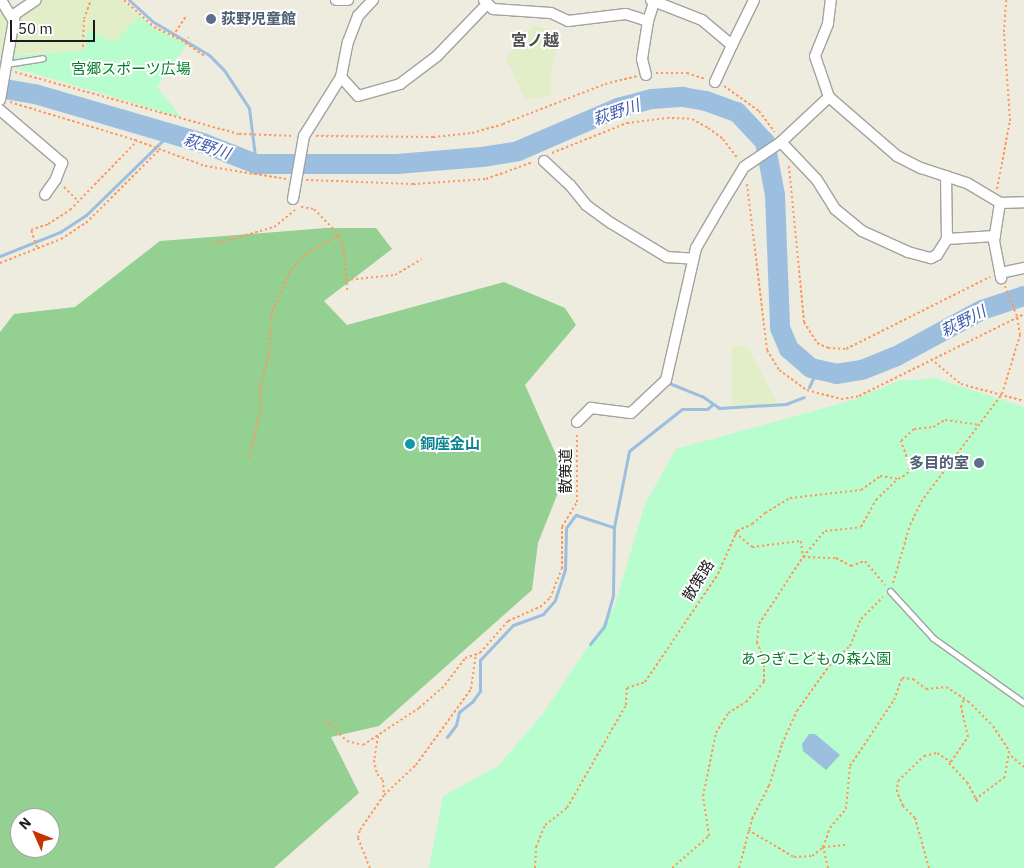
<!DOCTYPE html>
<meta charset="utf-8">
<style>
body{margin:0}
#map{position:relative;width:1024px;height:868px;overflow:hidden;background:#eeecdf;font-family:"IBM Plex Sans","Noto Sans JP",sans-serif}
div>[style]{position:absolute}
.farmland>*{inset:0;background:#e2eec8}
.forest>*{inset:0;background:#93d091}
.park>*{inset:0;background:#b7fdce}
.water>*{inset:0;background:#9cbfdf}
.stream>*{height:3px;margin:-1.5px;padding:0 1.5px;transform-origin:1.5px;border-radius:1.5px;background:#9cbfdf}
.river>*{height:20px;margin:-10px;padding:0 10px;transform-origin:10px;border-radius:10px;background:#9cbfdf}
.path>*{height:2px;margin-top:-1px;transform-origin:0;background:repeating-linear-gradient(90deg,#ff985f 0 2.5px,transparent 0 5px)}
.roads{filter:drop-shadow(1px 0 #a2a2a2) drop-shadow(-1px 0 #a2a2a2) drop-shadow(0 1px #a2a2a2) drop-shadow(0 -1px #a2a2a2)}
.service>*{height:5px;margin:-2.5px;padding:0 2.5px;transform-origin:2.5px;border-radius:2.5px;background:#fff}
.minor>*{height:10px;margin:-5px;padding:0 5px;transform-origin:5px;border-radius:5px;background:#fff}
.dots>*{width:14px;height:14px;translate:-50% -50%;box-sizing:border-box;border:2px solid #fff;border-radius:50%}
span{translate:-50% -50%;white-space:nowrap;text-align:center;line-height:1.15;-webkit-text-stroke:4px #fff;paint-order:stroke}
.service-label{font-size:15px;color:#4e5e75;font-weight:700}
.left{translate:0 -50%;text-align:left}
.right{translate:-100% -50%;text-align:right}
.park-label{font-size:15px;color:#047e2d}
.culture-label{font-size:15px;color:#0d838f;font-weight:700}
.street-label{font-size:15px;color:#1b1b1b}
.neighbourhood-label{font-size:16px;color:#4e4e4e;font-weight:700}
.water-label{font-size:16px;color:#425db0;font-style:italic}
.north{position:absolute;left:10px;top:808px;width:50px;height:50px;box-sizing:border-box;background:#fff;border:1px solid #a4a4a4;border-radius:50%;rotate:314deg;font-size:14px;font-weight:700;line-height:20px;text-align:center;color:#1b1b1b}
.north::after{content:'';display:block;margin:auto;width:18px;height:22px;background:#c63200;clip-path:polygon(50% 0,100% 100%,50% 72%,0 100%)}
.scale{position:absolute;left:10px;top:20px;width:85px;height:22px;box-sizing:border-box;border:2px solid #1b1b1b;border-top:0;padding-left:6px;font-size:15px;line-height:18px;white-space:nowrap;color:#1b1b1b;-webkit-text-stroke:4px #fff;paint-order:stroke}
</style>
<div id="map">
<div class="farmland">
<div style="clip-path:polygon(42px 0,122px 0,140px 16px,114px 43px,81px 51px,20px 54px,2px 58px,0 66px,0 4px,20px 15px)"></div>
<div style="clip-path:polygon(533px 25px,562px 33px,551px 70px,551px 96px,525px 99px,506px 58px)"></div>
<div style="clip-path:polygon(732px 346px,747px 346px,778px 404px,732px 406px)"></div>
</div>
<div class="forest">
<div style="clip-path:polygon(evenodd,326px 228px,376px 228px,392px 249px,324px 301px,347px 325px,504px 282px,565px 308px,576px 325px,525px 385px,565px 475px,538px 543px,532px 590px,379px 726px,331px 737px,359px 793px,274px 868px,0 868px,0 332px,14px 314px,75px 307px,160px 241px,326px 228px,20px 818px,50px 818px,50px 848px,20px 848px,20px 818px)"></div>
</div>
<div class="park">
<div style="clip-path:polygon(140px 16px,153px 28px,187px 44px,157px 87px,181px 117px,15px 68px,9px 62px,10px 56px,81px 51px,85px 48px,88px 30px,114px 42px)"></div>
<div style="clip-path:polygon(936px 378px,1024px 407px,1024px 868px,429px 868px,443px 796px,498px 766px,542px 715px,614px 608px,645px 504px,676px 449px,853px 400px,898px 381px)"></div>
</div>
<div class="water">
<div style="clip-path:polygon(809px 734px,815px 734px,840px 755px,826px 770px,803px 751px,802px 744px)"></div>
</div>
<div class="stream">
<div style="left:129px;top:0;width:31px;rotate:42deg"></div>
<div style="left:152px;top:21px;width:66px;rotate:30.8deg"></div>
<div style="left:209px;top:55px;width:21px;rotate:45deg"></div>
<div style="left:224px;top:70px;width:45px;rotate:56.7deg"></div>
<div style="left:249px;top:108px;width:56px;rotate:82.9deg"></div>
<div style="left:0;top:256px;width:65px;rotate:-21.8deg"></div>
<div style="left:60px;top:232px;width:31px;rotate:-33deg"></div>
<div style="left:86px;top:215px;width:106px;rotate:-44.2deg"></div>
<div style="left:162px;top:141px;width:9px;rotate:-69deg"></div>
<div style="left:669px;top:383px;width:35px;rotate:22deg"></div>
<div style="left:702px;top:396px;width:21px;rotate:35deg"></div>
<div style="left:719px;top:408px;width:67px;rotate:-3.4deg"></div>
<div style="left:786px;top:404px;width:19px;rotate:-21deg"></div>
<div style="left:809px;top:387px;width:19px;rotate:-65deg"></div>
<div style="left:590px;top:644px;width:22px;rotate:-51deg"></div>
<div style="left:604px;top:627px;width:33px;rotate:-74deg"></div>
<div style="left:613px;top:595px;width:68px;rotate:-89.2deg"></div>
<div style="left:614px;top:527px;width:77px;rotate:-78.8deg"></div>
<div style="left:629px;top:451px;width:68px;rotate:-38.4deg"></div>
<div style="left:682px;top:409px;width:25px"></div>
<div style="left:707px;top:409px;width:6px;rotate:-39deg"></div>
<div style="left:447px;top:737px;width:15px;rotate:-53deg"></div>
<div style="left:456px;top:725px;width:13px;rotate:-77deg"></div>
<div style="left:459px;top:712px;width:16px;rotate:-38deg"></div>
<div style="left:472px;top:702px;width:14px;rotate:-54deg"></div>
<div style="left:480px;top:691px;width:31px;rotate:-90deg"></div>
<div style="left:480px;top:660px;width:48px;rotate:-46.7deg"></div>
<div style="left:513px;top:625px;width:32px;rotate:-20deg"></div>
<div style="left:543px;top:614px;width:18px;rotate:-49deg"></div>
<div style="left:555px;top:600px;width:32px;rotate:-72deg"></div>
<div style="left:565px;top:570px;width:42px;rotate:-88.6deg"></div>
<div style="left:566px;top:528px;width:14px;rotate:-54deg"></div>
<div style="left:574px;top:517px;width:3px;rotate:-45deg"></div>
<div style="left:576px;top:515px;width:40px;rotate:18deg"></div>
</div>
<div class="river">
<div style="left:0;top:88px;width:36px;rotate:10deg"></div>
<div style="left:35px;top:94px;width:175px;rotate:16.3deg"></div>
<div style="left:203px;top:143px;width:57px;rotate:21.6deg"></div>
<div style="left:256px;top:164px;width:141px"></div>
<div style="left:397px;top:164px;width:85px;rotate:-4.7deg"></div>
<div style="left:482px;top:157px;width:36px;rotate:-9deg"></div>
<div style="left:518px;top:151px;width:109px;rotate:-23.3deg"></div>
<div style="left:618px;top:108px;width:35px;rotate:-15deg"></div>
<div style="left:652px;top:99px;width:31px;rotate:-4deg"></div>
<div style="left:683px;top:97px;width:23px;rotate:10deg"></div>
<div style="left:706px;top:101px;width:33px;rotate:20deg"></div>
<div style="left:737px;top:112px;width:41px;rotate:47deg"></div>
<div style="left:765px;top:142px;width:54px;rotate:79.3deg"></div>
<div style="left:775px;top:195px;width:133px;rotate:87.8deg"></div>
<div style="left:780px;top:328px;width:23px;rotate:67deg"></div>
<div style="left:789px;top:349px;width:29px;rotate:41deg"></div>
<div style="left:811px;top:368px;width:26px;rotate:13deg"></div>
<div style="left:836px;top:374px;width:26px;rotate:-9deg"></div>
<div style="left:862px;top:370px;width:35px;rotate:-22deg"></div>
<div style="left:895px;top:357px;width:99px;rotate:-28.4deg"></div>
<div style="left:982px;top:310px;width:44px;rotate:-18.4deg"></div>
</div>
<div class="path">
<div style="left:124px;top:0;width:40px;rotate:42deg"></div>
<div style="left:154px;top:27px;width:30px;rotate:26deg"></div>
<div style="left:181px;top:40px;width:30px;rotate:34deg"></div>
<div style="left:173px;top:36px;width:24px;rotate:-57deg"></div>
<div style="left:185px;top:42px;width:6px;rotate:-51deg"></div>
<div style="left:83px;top:47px;width:28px;rotate:-88deg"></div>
<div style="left:84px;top:19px;width:20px;rotate:-70deg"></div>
<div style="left:15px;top:72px;width:232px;rotate:15.5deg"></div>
<div style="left:239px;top:134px;width:55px;rotate:2.1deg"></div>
<div style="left:656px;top:73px;width:31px"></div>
<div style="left:687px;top:73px;width:19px;rotate:18deg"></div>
<div style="left:724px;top:86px;width:43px;rotate:35.5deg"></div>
<div style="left:759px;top:111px;width:26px;rotate:53deg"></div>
<div style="left:10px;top:102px;width:131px;rotate:16.9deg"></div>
<div style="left:135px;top:140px;width:75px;rotate:20.4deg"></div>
<div style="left:205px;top:166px;width:82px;rotate:9.1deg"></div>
<div style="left:316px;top:136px;width:117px;rotate:0.5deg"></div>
<div style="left:433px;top:137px;width:39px;rotate:-6deg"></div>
<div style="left:472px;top:133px;width:32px;rotate:-16deg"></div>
<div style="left:503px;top:124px;width:110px;rotate:-21.4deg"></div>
<div style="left:605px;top:84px;width:33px;rotate:-14deg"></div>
<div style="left:552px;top:153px;width:81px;rotate:-21.8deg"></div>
<div style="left:627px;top:123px;width:40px;rotate:-7.1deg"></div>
<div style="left:667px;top:118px;width:25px;rotate:2deg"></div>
<div style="left:692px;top:119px;width:18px;rotate:29deg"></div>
<div style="left:708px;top:128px;width:19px;rotate:36deg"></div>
<div style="left:723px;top:139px;width:25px;rotate:53deg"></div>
<div style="left:789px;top:166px;width:157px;rotate:84.5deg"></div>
<div style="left:804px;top:322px;width:25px;rotate:58deg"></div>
<div style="left:817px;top:343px;width:12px;rotate:24deg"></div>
<div style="left:828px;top:348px;width:18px;rotate:3deg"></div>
<div style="left:846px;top:349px;width:161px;rotate:-26.6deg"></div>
<div style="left:306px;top:180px;width:107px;rotate:2.1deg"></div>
<div style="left:413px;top:184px;width:73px;rotate:-3.9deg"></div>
<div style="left:486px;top:179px;width:50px;rotate:-19.9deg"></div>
<div style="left:747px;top:184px;width:167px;rotate:83.1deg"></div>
<div style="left:767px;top:350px;width:23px;rotate:59deg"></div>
<div style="left:779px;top:370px;width:34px;rotate:36deg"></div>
<div style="left:807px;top:390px;width:35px;rotate:15deg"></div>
<div style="left:841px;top:399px;width:18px;rotate:-9deg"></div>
<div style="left:859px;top:396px;width:184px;rotate:-26.4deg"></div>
<div style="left:64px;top:187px;width:20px;rotate:45deg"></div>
<div style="left:997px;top:189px;width:69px;rotate:-79.2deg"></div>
<div style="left:1010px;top:121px;width:89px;rotate:-93.9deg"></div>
<div style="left:1004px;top:32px;width:32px;rotate:-86deg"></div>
<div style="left:301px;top:207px;width:13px;rotate:9deg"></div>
<div style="left:314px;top:209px;width:36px;rotate:46deg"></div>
<div style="left:339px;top:235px;width:19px;rotate:74deg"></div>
<div style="left:344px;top:253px;width:37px;rotate:85deg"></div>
<div style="left:212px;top:245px;width:65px;rotate:-16.2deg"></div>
<div style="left:274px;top:227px;width:27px;rotate:-39deg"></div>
<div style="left:37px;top:247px;width:18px;rotate:-109deg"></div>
<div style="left:31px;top:230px;width:18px;rotate:-19deg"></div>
<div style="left:48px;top:224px;width:26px;rotate:-32deg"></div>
<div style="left:70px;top:210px;width:96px;rotate:-45.8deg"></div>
<div style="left:0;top:263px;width:66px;rotate:-21.5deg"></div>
<div style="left:61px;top:239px;width:30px;rotate:-33deg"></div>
<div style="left:86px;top:223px;width:103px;rotate:-45deg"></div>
<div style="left:346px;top:280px;width:49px;rotate:-5.8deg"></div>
<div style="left:395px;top:275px;width:31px;rotate:-31deg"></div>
<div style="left:931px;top:359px;width:39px;rotate:40deg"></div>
<div style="left:961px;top:384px;width:65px;rotate:15.1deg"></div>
<div style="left:249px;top:458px;width:50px;rotate:-76.2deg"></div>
<div style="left:261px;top:409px;width:23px;rotate:-92deg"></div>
<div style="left:260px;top:386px;width:32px;rotate:-74deg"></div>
<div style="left:269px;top:355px;width:44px;rotate:-86.1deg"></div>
<div style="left:272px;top:311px;width:45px;rotate:-65.1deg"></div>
<div style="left:291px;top:270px;width:22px;rotate:-47deg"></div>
<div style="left:306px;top:254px;width:38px;rotate:-30deg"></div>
<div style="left:735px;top:533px;width:22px;rotate:39deg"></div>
<div style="left:752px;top:547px;width:49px;rotate:-7deg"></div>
<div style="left:801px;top:541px;width:16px;rotate:83deg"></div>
<div style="left:803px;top:557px;width:33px;rotate:2deg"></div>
<div style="left:836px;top:558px;width:17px;rotate:28deg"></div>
<div style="left:851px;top:566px;width:15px;rotate:-20deg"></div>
<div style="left:865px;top:561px;width:31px;rotate:50deg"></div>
<div style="left:893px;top:583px;width:60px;rotate:-73.7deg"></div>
<div style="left:910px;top:525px;width:25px;rotate:-64deg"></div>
<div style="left:921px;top:502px;width:135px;rotate:-53.1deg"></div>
<div style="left:1002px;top:394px;width:62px;rotate:-73deg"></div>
<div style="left:1020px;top:335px;width:19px;rotate:-99deg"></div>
<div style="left:1017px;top:316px;width:32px;rotate:-112deg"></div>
<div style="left:325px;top:720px;width:30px;rotate:44deg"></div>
<div style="left:347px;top:741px;width:16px;rotate:14deg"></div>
<div style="left:363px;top:745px;width:67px;rotate:-33.5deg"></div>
<div style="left:419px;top:708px;width:35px;rotate:-41deg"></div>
<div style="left:445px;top:685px;width:34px;rotate:-53deg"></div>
<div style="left:465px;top:658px;width:16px;rotate:-18deg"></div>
<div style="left:480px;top:653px;width:43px;rotate:-48.8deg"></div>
<div style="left:508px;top:621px;width:35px;rotate:-24deg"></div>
<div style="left:540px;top:607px;width:13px;rotate:-42deg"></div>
<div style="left:550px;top:598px;width:31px;rotate:-68deg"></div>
<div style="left:562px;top:569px;width:42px;rotate:-90deg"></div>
<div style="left:562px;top:527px;width:29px;rotate:-59deg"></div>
<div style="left:577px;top:502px;width:70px;rotate:-90deg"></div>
<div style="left:378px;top:736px;width:24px;rotate:99deg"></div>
<div style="left:374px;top:760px;width:14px;rotate:78deg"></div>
<div style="left:377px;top:774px;width:8px;rotate:45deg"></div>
<div style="left:383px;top:780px;width:15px;rotate:86deg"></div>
<div style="left:1011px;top:756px;width:17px;rotate:40deg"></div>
<div style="left:949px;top:763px;width:26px;rotate:47deg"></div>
<div style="left:967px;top:782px;width:24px;rotate:62deg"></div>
<div style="left:748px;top:830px;width:53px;rotate:30.4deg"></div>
<div style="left:794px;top:857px;width:18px;rotate:-3deg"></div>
<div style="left:812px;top:856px;width:14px;rotate:-39deg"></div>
<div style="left:823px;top:847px;width:25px;rotate:-5deg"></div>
<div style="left:370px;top:868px;width:32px;rotate:-112deg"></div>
<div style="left:358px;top:838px;width:8px;rotate:-76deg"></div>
<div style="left:360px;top:830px;width:42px;rotate:-55.6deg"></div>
<div style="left:384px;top:795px;width:44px;rotate:-43.2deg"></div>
<div style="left:416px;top:765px;width:94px;rotate:-54.1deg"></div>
<div style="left:471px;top:689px;width:35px;rotate:-82deg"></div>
<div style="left:535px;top:868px;width:21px;rotate:-87deg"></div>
<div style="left:536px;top:847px;width:24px;rotate:-68deg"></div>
<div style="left:545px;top:825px;width:28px;rotate:-38deg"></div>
<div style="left:567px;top:808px;width:119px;rotate:-60.2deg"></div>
<div style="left:626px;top:705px;width:17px;rotate:-87deg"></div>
<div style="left:627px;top:688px;width:19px;rotate:-18deg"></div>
<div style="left:645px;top:682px;width:130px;rotate:-55.9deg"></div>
<div style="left:718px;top:574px;width:47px;rotate:-66.2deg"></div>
<div style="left:737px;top:531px;width:17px;rotate:-25deg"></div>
<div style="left:752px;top:524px;width:17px;rotate:-40deg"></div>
<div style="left:765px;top:513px;width:29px;rotate:-31deg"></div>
<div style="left:790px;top:498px;width:71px;rotate:-6.4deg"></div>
<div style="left:861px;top:490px;width:24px;rotate:-36deg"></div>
<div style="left:880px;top:476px;width:18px;rotate:9deg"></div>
<div style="left:898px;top:479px;width:10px;rotate:-29deg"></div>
<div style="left:907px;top:474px;width:9px;rotate:-69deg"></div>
<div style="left:910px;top:466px;width:27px;rotate:-110deg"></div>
<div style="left:901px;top:441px;width:18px;rotate:-43deg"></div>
<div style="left:914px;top:429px;width:19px;rotate:-6deg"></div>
<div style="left:933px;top:427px;width:14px;rotate:-30deg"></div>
<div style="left:945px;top:420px;width:35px;rotate:8deg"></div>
<div style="left:672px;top:868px;width:49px;rotate:-40.9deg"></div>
<div style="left:709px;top:836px;width:40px;rotate:-98.5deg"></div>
<div style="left:703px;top:796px;width:64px;rotate:-78.3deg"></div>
<div style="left:716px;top:733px;width:23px;rotate:-59deg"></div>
<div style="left:728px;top:713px;width:21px;rotate:-31deg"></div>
<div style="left:746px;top:702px;width:27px;rotate:-48deg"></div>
<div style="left:764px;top:682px;width:24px;rotate:-90deg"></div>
<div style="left:764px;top:658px;width:17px;rotate:-115deg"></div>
<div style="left:757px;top:643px;width:19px;rotate:-84deg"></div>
<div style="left:759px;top:624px;width:80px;rotate:-56.7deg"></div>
<div style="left:803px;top:557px;width:34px;rotate:-50deg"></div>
<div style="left:825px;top:531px;width:36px;rotate:-6deg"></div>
<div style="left:861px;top:527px;width:31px;rotate:-61deg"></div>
<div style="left:876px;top:500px;width:30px;rotate:-44deg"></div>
<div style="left:739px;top:868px;width:51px;rotate:-75.1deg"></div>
<div style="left:752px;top:819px;width:37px;rotate:-63deg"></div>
<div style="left:769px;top:786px;width:44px;rotate:-72.8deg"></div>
<div style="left:782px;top:744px;width:36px;rotate:-66deg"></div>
<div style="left:797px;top:711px;width:55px;rotate:-54.6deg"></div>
<div style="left:829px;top:666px;width:29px;rotate:-44deg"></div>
<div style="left:850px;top:646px;width:29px;rotate:-68deg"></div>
<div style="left:861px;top:619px;width:31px;rotate:-45deg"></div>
<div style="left:828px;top:868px;width:22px;rotate:-103deg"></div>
<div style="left:823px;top:847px;width:20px;rotate:-70deg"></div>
<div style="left:830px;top:828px;width:25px;rotate:-50deg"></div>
<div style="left:846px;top:809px;width:43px;rotate:-84.7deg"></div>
<div style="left:850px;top:766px;width:79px;rotate:-56.3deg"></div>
<div style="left:894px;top:700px;width:23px;rotate:-70deg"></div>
<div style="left:902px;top:678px;width:11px;rotate:5deg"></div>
<div style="left:913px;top:679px;width:16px;rotate:38deg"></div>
<div style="left:926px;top:689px;width:20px;rotate:-6deg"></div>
<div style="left:946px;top:687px;width:26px;rotate:32deg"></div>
<div style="left:968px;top:701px;width:35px;rotate:45deg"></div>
<div style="left:993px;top:726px;width:30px;rotate:57deg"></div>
<div style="left:1009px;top:751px;width:26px;rotate:99deg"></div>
<div style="left:1005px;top:777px;width:38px;rotate:143deg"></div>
<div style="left:929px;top:868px;width:52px;rotate:-105.6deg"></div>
<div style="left:915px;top:818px;width:17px;rotate:-135deg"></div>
<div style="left:903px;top:806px;width:15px;rotate:-113deg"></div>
<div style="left:897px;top:792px;width:11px;rotate:-85deg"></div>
<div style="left:898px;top:781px;width:36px;rotate:-44deg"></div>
<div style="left:924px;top:756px;width:13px;rotate:-13deg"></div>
<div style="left:937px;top:753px;width:17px;rotate:33deg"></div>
<div style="left:951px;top:762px;width:30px;rotate:-56deg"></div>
<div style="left:968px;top:737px;width:31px;rotate:-103deg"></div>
<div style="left:961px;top:707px;width:9px;rotate:-69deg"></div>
</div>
<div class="roads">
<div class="service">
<div style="left:6px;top:64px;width:37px;rotate:-9deg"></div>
<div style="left:890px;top:591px;width:64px;rotate:47.5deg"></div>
<div style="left:933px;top:638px;width:112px;rotate:35.5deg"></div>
</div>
<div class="minor">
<div style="left:1px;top:0;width:26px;rotate:59deg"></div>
<div style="left:336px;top:0;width:12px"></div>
<div style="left:484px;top:0;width:13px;rotate:45deg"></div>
<div style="left:493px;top:9px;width:58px;rotate:3.9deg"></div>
<div style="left:551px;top:13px;width:19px;rotate:25deg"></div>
<div style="left:568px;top:21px;width:58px;rotate:-6.9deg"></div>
<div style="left:626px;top:14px;width:23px;rotate:18deg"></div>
<div style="left:648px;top:21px;width:20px;rotate:-72deg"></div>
<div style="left:651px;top:0;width:55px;rotate:21.4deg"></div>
<div style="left:702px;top:20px;width:39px;rotate:40deg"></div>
<div style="left:732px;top:45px;width:50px;rotate:-63.9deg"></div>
<div style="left:646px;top:75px;width:16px;rotate:-104deg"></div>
<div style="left:642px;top:59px;width:38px;rotate:-81deg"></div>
<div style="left:341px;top:77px;width:25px;rotate:48deg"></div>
<div style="left:358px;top:96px;width:44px;rotate:-15.9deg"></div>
<div style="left:400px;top:84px;width:46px;rotate:-37.1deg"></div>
<div style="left:437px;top:56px;width:72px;rotate:-46.1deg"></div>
<div style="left:715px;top:82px;width:41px;rotate:-65.3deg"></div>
<div style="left:829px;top:97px;width:90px;rotate:40.9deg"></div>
<div style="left:897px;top:156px;width:27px;rotate:27deg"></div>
<div style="left:921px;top:168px;width:48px;rotate:18.1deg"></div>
<div style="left:967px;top:183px;width:39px;rotate:31deg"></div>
<div style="left:1000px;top:203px;width:24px;rotate:-2deg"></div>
<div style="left:0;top:100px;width:87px;rotate:-80.1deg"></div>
<div style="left:15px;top:14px;width:25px;rotate:-34deg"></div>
<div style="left:0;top:110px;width:82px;rotate:40.5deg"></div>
<div style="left:62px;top:163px;width:17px;rotate:111deg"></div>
<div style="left:56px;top:179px;width:19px;rotate:125deg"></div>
<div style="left:781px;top:142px;width:52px;rotate:46.5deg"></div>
<div style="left:817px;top:180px;width:34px;rotate:58deg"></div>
<div style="left:835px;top:209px;width:35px;rotate:39deg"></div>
<div style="left:862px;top:231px;width:51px;rotate:24.5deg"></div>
<div style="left:908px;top:252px;width:24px;rotate:15deg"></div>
<div style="left:931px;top:258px;width:7px;rotate:-27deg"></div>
<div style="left:937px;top:255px;width:19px;rotate:-58deg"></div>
<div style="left:947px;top:239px;width:63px;rotate:-90.9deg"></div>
<div style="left:544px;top:161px;width:35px;rotate:43deg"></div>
<div style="left:570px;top:185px;width:26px;rotate:51deg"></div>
<div style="left:586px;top:205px;width:31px;rotate:36deg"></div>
<div style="left:611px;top:223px;width:66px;rotate:31.3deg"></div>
<div style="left:667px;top:257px;width:26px;rotate:4deg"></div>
<div style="left:293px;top:199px;width:64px;rotate:-80.1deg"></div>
<div style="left:304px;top:136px;width:70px;rotate:-57.9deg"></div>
<div style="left:341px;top:77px;width:36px;rotate:-79deg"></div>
<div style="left:348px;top:42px;width:28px;rotate:-69deg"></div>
<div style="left:358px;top:16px;width:22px;rotate:-47deg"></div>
<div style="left:1000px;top:203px;width:38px;rotate:99deg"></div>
<div style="left:994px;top:241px;width:38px;rotate:79deg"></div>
<div style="left:947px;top:239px;width:48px;rotate:-3.6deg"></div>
<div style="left:1000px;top:273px;width:25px;rotate:-12deg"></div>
<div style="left:577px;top:422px;width:20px;rotate:-45deg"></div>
<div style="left:591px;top:408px;width:40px;rotate:7.1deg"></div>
<div style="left:631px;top:413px;width:48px;rotate:-43.3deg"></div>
<div style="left:666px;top:380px;width:135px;rotate:-77.2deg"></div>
<div style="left:696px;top:248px;width:44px;rotate:-59.9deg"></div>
<div style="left:718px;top:210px;width:50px;rotate:-58.8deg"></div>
<div style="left:744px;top:167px;width:45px;rotate:-34deg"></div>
<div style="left:781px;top:142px;width:66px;rotate:-43.2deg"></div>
<div style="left:829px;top:97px;width:43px;rotate:-108.9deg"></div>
<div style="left:815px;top:56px;width:35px;rotate:-68deg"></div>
<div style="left:828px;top:23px;width:23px;rotate:-83deg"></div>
</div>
</div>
<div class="dots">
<div style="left:211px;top:19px;background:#5c6f8a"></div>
<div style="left:410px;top:444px;background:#0f9aa8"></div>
<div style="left:979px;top:463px;background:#5c6f8a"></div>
</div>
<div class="service-label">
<span class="left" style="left:221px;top:19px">荻野児童館</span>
<span class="right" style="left:969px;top:463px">多目的室</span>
</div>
<div class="park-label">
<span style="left:131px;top:69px">宮郷スポーツ広場</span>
<span style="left:816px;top:659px">あつぎこどもの森公園</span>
</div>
<div class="culture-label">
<span class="left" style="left:420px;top:444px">銅座金山</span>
</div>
<div class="street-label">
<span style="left:566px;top:471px;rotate:-90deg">散策道</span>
<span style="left:698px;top:580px;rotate:-58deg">散策路</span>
</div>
<div class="neighbourhood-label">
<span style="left:535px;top:40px">宮ノ越</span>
</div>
<div class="water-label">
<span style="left:616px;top:112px;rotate:-19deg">萩野川</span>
<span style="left:207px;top:146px;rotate:19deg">萩野川</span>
<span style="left:963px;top:321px;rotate:-27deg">萩野川</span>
</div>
<div class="north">N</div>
<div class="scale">50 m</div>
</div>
